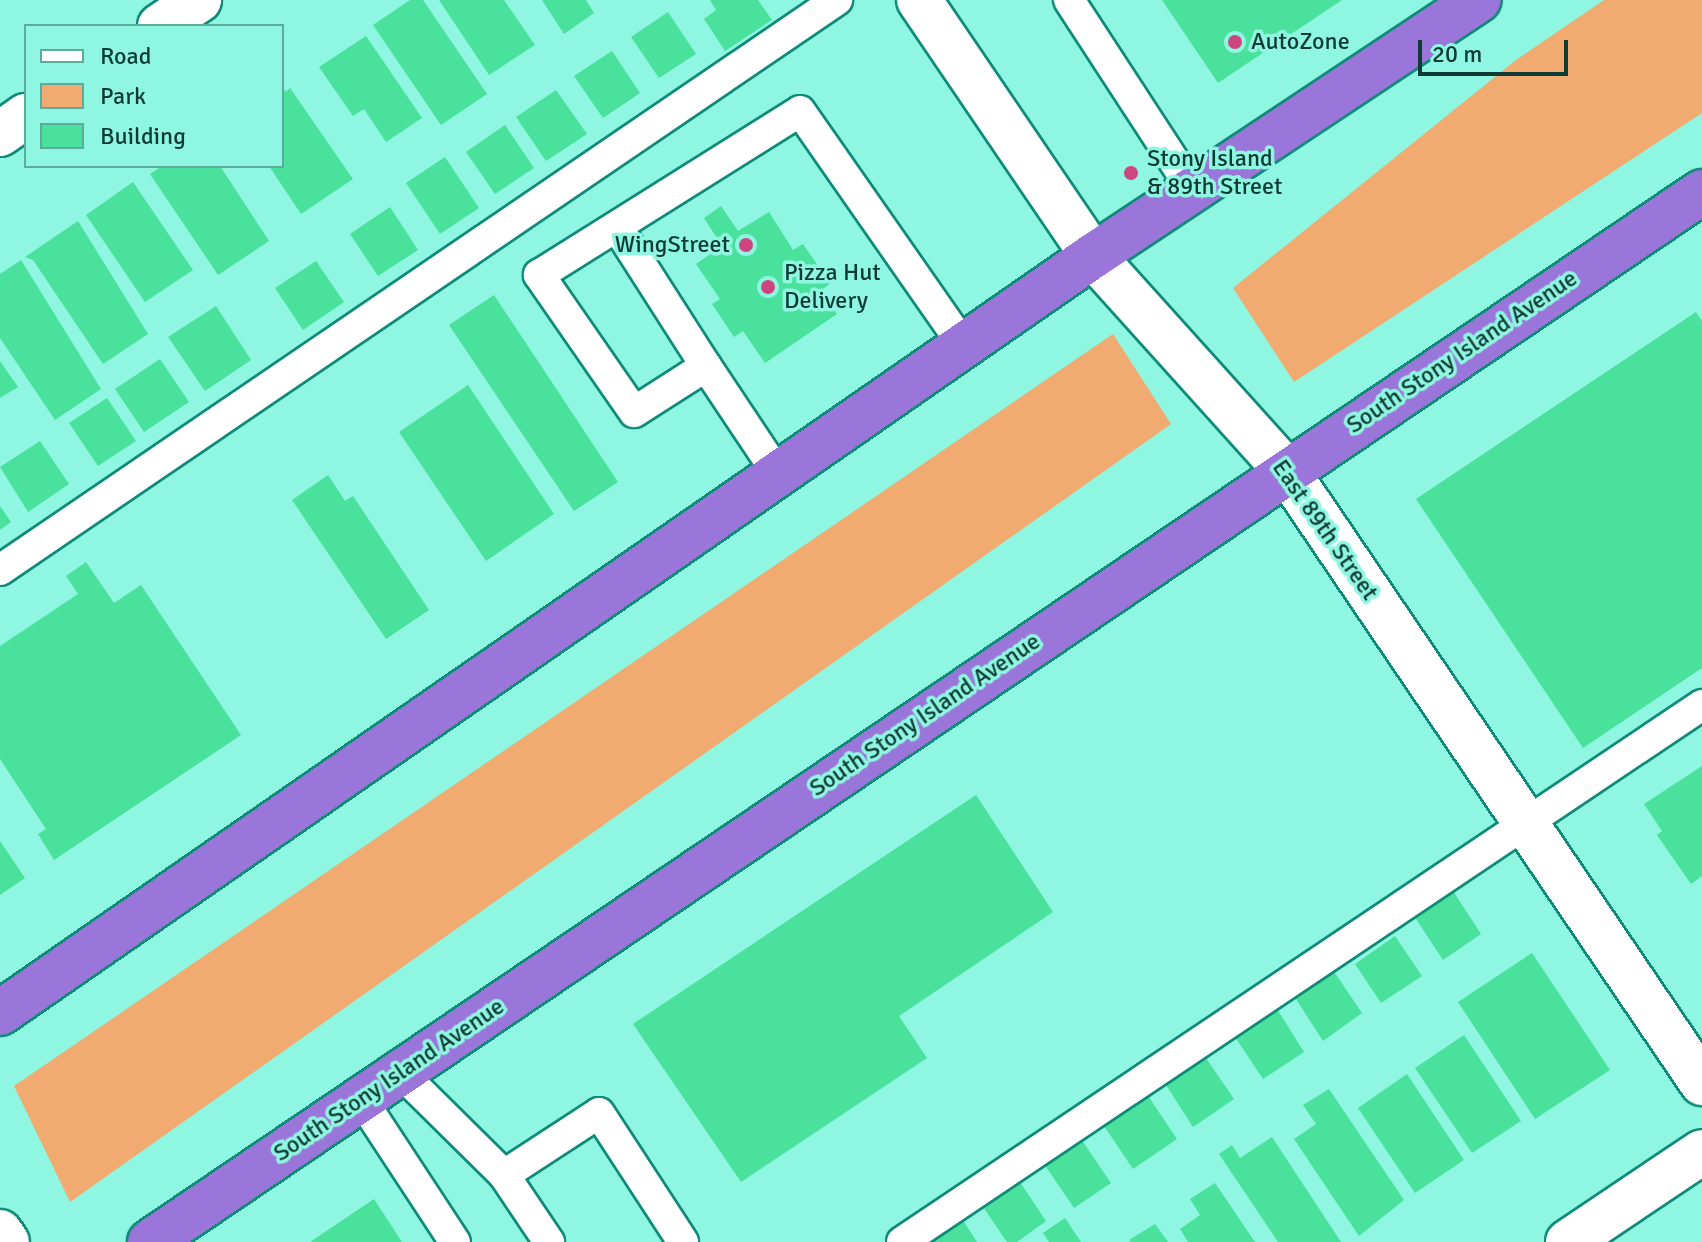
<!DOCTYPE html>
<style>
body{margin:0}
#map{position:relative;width:1702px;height:1242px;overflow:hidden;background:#8ff6e1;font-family:Signika,sans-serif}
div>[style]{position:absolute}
.green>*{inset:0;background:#f1aa70}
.building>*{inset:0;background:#49e19b}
.roads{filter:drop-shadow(2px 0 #0e8b79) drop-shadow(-2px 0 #0e8b79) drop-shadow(0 2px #0e8b79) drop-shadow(0 -2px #0e8b79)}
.lane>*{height:30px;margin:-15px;padding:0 15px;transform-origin:15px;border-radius:15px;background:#fff}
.street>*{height:44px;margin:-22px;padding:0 22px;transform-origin:22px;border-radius:22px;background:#fff}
.highway>*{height:44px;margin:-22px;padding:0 22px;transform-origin:22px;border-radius:22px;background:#9a75da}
.dots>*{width:22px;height:22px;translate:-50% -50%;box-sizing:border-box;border:4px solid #8ff6e1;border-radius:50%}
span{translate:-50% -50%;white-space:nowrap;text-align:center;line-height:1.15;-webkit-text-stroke:7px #8ff6e1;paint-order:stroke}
.poi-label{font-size:24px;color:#0e3c34}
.left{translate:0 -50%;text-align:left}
.right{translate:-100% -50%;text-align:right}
.street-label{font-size:24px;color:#0e3c34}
.legend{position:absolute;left:24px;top:24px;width:260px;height:144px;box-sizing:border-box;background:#8ff6e1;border:2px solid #5bac9c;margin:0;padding:10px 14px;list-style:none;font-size:24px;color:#0e3c34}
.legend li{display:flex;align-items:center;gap:16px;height:40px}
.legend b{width:40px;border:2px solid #5bac9c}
.scale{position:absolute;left:1418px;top:40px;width:150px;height:36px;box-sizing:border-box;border:4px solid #0e3c34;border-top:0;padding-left:10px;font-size:24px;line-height:28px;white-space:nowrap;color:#0e3c34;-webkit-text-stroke:6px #8ff6e1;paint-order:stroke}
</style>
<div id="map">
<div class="green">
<div style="clip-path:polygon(1604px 0,1702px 0,1702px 113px,1294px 382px,1233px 288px,1516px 60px)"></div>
<div style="clip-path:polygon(1113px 334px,1171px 424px,70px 1202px,14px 1086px)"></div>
</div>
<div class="building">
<div style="clip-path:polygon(410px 0,423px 0,487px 94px,441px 125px,373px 25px)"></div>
<div style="clip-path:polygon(439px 0,504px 0,535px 45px,489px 75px)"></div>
<div style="clip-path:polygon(542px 0,586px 0,594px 13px,564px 34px)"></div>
<div style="clip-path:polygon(710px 0,758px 0,772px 20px,725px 51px,704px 19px,716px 10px)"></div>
<div style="clip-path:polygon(1162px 0,1342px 0,1218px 83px)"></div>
<div style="clip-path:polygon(668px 12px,696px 54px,659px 78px,631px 37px)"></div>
<div style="clip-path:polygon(366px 36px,422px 118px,386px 142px,364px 109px,353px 116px,319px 67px)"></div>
<div style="clip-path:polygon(612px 51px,640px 93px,603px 118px,574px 76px)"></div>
<div style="clip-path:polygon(282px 86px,286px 92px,290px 88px,353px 179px,301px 214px,269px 166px,282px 166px)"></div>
<div style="clip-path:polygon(556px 90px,587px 134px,546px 161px,516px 117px)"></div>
<div style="clip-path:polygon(505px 125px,534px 168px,495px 194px,466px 152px)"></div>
<div style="clip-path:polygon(445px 157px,479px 208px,440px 234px,406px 183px)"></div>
<div style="clip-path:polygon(162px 166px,220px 166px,269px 241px,218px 275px,150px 174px)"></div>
<div style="clip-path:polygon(133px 182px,193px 270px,145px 302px,86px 215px)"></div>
<div style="clip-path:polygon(721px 206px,738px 231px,769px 212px,793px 250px,803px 244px,830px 283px,821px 291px,837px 314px,765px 363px,743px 331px,734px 337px,712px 304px,720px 299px,696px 264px,722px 246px,704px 218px)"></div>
<div style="clip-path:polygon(390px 207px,418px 250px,378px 276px,350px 234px)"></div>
<div style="clip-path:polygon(78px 221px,148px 334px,103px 364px,33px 260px,25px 257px)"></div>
<div style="clip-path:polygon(21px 260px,101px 389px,55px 420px,0 338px,0 274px)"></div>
<div style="clip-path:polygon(316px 261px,344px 302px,303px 330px,275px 288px)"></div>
<div style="clip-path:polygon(494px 295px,618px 482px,574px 511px,449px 325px)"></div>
<div style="clip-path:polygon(216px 306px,251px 360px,205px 391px,168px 337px)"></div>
<div style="clip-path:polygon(1696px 312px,1702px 321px,1702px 668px,1583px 748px,1416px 499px)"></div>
<div style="clip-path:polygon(160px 359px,189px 402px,144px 432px,115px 389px)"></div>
<div style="clip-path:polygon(0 361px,18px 387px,0 398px)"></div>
<div style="clip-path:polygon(468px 385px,554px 514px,486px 561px,399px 432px)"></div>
<div style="clip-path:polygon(107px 398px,136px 441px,98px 466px,69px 423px)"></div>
<div style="clip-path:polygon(40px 441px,69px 484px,28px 512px,0 467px)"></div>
<div style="clip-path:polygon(328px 475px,345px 501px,353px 496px,429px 610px,386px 639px,292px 500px)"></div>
<div style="clip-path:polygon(0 506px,11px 522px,0 530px)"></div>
<div style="clip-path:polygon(86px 562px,114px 603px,141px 585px,241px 735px,54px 860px,38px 834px,46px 829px,0 759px,0 646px,78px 594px,66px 576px)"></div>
<div style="clip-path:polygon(1702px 766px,1702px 876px,1691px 884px,1657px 835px,1662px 831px,1644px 804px)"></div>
<div style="clip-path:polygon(976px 795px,1053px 912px,899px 1016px,927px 1058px,741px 1182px,633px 1024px)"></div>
<div style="clip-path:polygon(0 841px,25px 878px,0 895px)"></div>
<div style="clip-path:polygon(1453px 891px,1481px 934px,1443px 960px,1414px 916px)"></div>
<div style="clip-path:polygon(1395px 936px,1422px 976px,1381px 1003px,1355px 964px)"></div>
<div style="clip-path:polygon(1532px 953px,1610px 1070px,1535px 1119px,1458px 1002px)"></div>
<div style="clip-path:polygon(1333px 970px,1362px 1013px,1323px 1041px,1294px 996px)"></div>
<div style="clip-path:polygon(1277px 1009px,1304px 1052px,1263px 1079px,1235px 1037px)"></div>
<div style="clip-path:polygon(1464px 1035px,1521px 1121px,1472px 1153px,1415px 1068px)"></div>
<div style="clip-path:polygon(1206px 1058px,1234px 1099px,1193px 1127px,1166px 1085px)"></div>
<div style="clip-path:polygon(1407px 1074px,1464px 1160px,1415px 1193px,1358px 1108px)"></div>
<div style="clip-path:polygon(1329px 1089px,1404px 1200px,1359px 1236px,1294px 1139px,1316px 1124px,1303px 1105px)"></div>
<div style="clip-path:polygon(1148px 1096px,1177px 1139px,1133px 1169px,1104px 1126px)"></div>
<div style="clip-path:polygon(1272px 1137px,1341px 1242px,1278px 1242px,1219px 1154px,1232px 1145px,1240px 1158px)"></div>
<div style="clip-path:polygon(1081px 1139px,1111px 1183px,1074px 1208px,1044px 1164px)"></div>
<div style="clip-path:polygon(1018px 1179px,1046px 1221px,1017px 1242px,1007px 1242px,981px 1204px)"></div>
<div style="clip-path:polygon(1215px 1183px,1255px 1242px,1188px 1242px,1180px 1229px,1200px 1215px,1190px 1199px)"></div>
<div style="clip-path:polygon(374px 1199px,402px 1242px,310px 1242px)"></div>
<div style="clip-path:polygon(1065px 1218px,1081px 1242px,1049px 1242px,1043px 1233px)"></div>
<div style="clip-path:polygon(962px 1219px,977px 1242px,928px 1242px)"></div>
<div style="clip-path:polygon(1155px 1224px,1168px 1242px,1131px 1242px,1129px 1240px)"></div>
</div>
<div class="roads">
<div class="lane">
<div style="left:1069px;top:0;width:227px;rotate:56.9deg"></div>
<div style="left:617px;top:227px;width:165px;rotate:57.4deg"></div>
<div style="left:778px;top:474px;width:130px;rotate:-123.7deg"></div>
<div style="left:706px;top:366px;width:85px;rotate:147.4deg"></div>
<div style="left:634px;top:412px;width:167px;rotate:-124.7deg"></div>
<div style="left:539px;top:275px;width:308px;rotate:-32.1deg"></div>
<div style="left:800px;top:111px;width:285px;rotate:55.1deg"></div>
<div style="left:0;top:570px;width:1013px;rotate:-34.26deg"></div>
<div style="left:400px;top:1072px;width:146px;rotate:44.7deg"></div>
<div style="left:504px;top:1175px;width:113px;rotate:-33.1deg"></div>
<div style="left:599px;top:1113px;width:154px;rotate:56.9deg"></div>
<div style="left:361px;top:1099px;width:171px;rotate:56.7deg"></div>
<div style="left:504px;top:1175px;width:81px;rotate:56.1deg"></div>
<div style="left:902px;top:1242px;width:964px;rotate:-33.87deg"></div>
</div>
<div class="street">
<div style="left:919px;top:0;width:310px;rotate:55.8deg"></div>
<div style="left:1093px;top:256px;width:288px;rotate:48deg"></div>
<div style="left:1286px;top:470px;width:741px;rotate:55.84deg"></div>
<div style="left:160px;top:26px;width:47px;rotate:-33.7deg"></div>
<div style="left:0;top:134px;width:32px;rotate:-35deg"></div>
<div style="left:0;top:1232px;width:12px;rotate:55deg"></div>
<div style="left:1568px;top:1242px;width:161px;rotate:-33.9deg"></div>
</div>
<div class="highway">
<div style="left:0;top:1013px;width:1330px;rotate:-34.71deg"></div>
<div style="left:1093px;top:256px;width:463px;rotate:-33.6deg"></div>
<div style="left:150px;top:1242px;width:1874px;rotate:-34.08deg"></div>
</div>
</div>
<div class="dots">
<div style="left:1235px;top:42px;background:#cf457d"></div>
<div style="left:1131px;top:173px;background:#cf457d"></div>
<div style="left:746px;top:245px;background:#cf457d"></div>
<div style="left:768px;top:287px;background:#cf457d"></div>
</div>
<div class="poi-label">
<span class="left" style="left:1251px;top:42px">AutoZone</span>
<span class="left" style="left:1147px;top:173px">Stony Island<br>&amp; 89th Street</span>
<span class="right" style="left:730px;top:245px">WingStreet</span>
<span class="left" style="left:784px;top:287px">Pizza Hut<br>Delivery</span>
</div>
<div class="street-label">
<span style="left:1462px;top:352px;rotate:-34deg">South Stony Island Avenue</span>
<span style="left:1325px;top:530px;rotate:55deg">East 89th Street</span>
<span style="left:925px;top:715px;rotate:-34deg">South Stony Island Avenue</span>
<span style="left:389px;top:1080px;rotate:-34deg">South Stony Island Avenue</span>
</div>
<ul class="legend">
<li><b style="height:10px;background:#fff"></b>Road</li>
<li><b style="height:22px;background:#f1aa70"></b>Park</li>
<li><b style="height:22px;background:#49e19b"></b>Building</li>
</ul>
<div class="scale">20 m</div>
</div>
